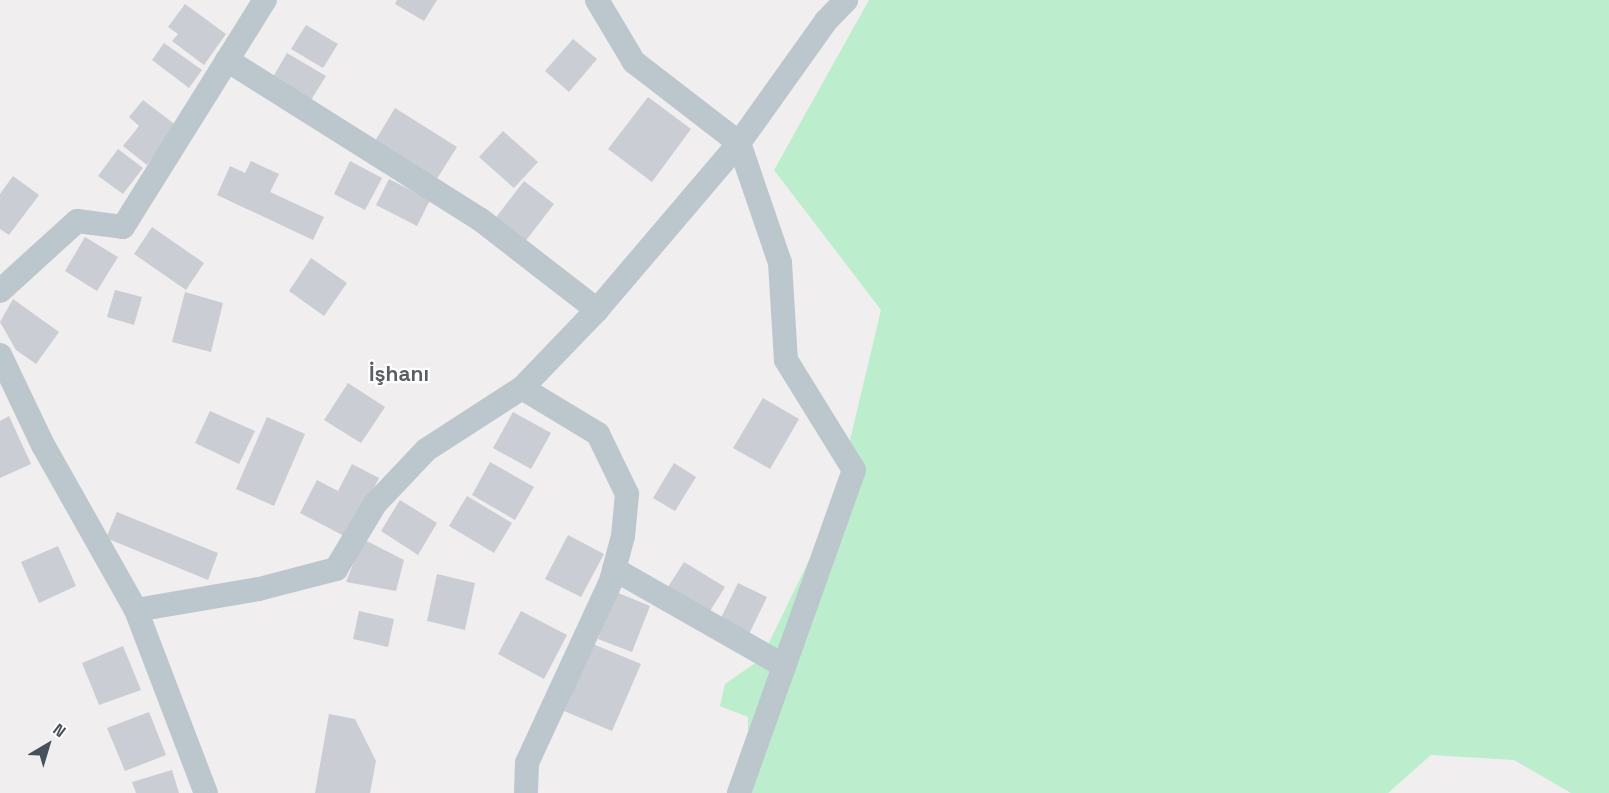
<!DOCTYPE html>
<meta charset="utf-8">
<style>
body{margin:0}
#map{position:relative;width:1609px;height:793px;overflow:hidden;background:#f0eeee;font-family:"Space Grotesk",sans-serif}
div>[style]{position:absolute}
.green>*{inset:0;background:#bceecd}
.building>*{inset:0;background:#cacdd3}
.minor>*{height:24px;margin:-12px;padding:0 12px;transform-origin:12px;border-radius:12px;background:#bcc6cd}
span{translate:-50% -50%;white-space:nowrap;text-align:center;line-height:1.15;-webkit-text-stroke:4.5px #fff;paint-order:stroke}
.quarter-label{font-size:21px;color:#5a5f63;font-weight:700}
.north{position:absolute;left:18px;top:715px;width:60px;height:60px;-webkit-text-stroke:4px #fff;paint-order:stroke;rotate:38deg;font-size:16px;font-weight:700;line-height:24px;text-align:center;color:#46525b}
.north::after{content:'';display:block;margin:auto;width:21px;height:27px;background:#46525b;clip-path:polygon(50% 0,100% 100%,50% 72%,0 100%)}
</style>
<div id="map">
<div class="green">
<div style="clip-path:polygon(869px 0,1609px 0,1609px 793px,1571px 793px,1514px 760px,1431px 755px,1388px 793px,748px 793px,748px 717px,720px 706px,725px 684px,761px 659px,814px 550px,839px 486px,881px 310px,774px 170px)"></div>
</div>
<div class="building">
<div style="clip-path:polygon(397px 0,437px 0,424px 21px,395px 4px)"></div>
<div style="clip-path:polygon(185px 4px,226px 34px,204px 65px,172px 41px,178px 34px,168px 27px)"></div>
<div style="clip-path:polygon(306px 25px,338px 44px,323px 68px,291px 49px)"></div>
<div style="clip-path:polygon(573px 39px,597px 59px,569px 92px,545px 71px)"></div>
<div style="clip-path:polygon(164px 43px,202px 70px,189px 88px,152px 60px)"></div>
<div style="clip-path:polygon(287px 53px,326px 76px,308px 105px,270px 82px)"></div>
<div style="clip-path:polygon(648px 97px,691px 129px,652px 182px,608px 149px)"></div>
<div style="clip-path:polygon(143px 100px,177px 126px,147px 165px,123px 146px,139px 126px,129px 117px)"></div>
<div style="clip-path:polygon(395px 108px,457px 147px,433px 185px,372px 146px)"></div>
<div style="clip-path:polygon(503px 131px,538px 162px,514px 188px,479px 157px)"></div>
<div style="clip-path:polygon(118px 149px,143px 168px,123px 194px,98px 176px)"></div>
<div style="clip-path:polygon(251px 161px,279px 174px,270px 192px,324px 217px,313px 240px,217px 195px,230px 166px,245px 173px)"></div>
<div style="clip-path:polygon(350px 161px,382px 178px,365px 210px,334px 194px)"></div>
<div style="clip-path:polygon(13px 176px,39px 195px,9px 235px,0 229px,0 194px)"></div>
<div style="clip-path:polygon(389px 179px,430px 200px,417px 226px,376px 205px)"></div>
<div style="clip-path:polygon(524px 181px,554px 204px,524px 243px,494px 220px)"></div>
<div style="clip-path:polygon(152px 227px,204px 263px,186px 290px,134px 254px)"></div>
<div style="clip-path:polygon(85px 237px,118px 257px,97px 291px,65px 271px)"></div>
<div style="clip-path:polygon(311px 258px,347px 283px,324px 316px,289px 291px)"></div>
<div style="clip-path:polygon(115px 290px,142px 297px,134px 325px,107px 317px)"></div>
<div style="clip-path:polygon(185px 292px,223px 303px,211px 352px,172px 342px)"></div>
<div style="clip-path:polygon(13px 299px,59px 332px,36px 364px,16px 350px,0 322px)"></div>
<div style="clip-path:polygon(348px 383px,385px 407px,361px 443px,324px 420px)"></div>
<div style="clip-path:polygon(763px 398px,799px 419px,770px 469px,733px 448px)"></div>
<div style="clip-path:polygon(210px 411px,255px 431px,239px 464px,195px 443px)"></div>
<div style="clip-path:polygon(513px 412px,551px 433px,531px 469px,493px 448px)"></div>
<div style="clip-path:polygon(9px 416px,31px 464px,0 478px,0 421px)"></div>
<div style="clip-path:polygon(267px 417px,305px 434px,274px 506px,236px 489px)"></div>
<div style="clip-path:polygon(490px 462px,534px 487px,515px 520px,472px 495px)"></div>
<div style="clip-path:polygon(674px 463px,696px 477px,675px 511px,653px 498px)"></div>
<div style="clip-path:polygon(352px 464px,379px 478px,348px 538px,300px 513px,317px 480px,338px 491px)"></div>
<div style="clip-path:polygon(467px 496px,512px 523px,494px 553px,449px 526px)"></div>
<div style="clip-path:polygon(400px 500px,437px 523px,418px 555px,381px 531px)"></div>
<div style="clip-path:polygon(117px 512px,218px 553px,208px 580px,106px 538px)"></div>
<div style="clip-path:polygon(568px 535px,604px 554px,581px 597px,545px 579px)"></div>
<div style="clip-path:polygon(363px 539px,404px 560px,396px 591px,346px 582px)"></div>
<div style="clip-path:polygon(58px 546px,76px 586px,39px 603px,21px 562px)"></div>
<div style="clip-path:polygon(684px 562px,725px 587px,707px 616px,666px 590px)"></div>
<div style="clip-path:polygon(437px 574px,475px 583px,465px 630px,427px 621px)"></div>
<div style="clip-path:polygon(738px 583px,767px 597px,749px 634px,720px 620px)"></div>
<div style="clip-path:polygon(616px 592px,650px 606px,632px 652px,598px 639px)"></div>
<div style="clip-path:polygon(359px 611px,394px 619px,388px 647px,353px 639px)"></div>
<div style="clip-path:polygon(521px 611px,567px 635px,544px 679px,498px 654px)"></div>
<div style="clip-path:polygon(593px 644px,641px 664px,612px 731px,564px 711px)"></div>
<div style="clip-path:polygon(123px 646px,141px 690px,99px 705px,82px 663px)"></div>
<div style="clip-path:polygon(149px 712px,166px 755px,125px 771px,107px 728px)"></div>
<div style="clip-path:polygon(329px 714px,355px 719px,376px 761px,370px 793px,315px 793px)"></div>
<div style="clip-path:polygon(172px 770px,179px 793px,136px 793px,132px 782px)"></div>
</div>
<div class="minor">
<div style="left:597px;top:0;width:72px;rotate:59.2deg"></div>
<div style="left:634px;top:62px;width:133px;rotate:37.6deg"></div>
<div style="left:739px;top:143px;width:127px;rotate:71.1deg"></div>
<div style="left:780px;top:263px;width:97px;rotate:86.5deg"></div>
<div style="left:786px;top:360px;width:129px;rotate:58.3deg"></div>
<div style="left:854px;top:470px;width:343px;rotate:109.6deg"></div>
<div style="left:227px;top:60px;width:300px;rotate:32.2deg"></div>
<div style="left:481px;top:220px;width:147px;rotate:37.8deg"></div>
<div style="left:0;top:291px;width:104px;rotate:-42.3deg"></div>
<div style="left:77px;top:221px;width:46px;rotate:7.4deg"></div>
<div style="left:123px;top:227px;width:268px;rotate:-58deg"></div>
<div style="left:0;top:355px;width:100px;rotate:64.5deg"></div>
<div style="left:43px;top:445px;width:189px;rotate:60.6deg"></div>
<div style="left:136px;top:610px;width:196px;rotate:69.1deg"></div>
<div style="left:522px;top:388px;width:89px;rotate:31.2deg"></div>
<div style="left:598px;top:434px;width:67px;rotate:64.2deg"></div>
<div style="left:627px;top:494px;width:42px;rotate:95.4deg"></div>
<div style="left:623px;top:536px;width:47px;rotate:104.9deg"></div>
<div style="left:611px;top:581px;width:200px;rotate:114.8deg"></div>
<div style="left:527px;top:763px;width:30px;rotate:92deg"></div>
<div style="left:614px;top:569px;width:196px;rotate:29.7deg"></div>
<div style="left:136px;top:610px;width:125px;rotate:-9.7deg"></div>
<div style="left:259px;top:589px;width:80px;rotate:-14.6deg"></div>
<div style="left:336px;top:569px;width:76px;rotate:-59deg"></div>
<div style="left:375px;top:504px;width:74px;rotate:-46.6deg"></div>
<div style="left:426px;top:450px;width:114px;rotate:-32.9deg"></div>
<div style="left:522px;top:388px;width:108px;rotate:-46.1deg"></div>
<div style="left:597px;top:310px;width:219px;rotate:-49.6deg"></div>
<div style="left:739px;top:143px;width:150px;rotate:-54.5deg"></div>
<div style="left:826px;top:21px;width:29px;rotate:-46deg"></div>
</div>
<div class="quarter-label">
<span style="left:399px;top:374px">İşhanı</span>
</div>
<div class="north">N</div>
</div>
